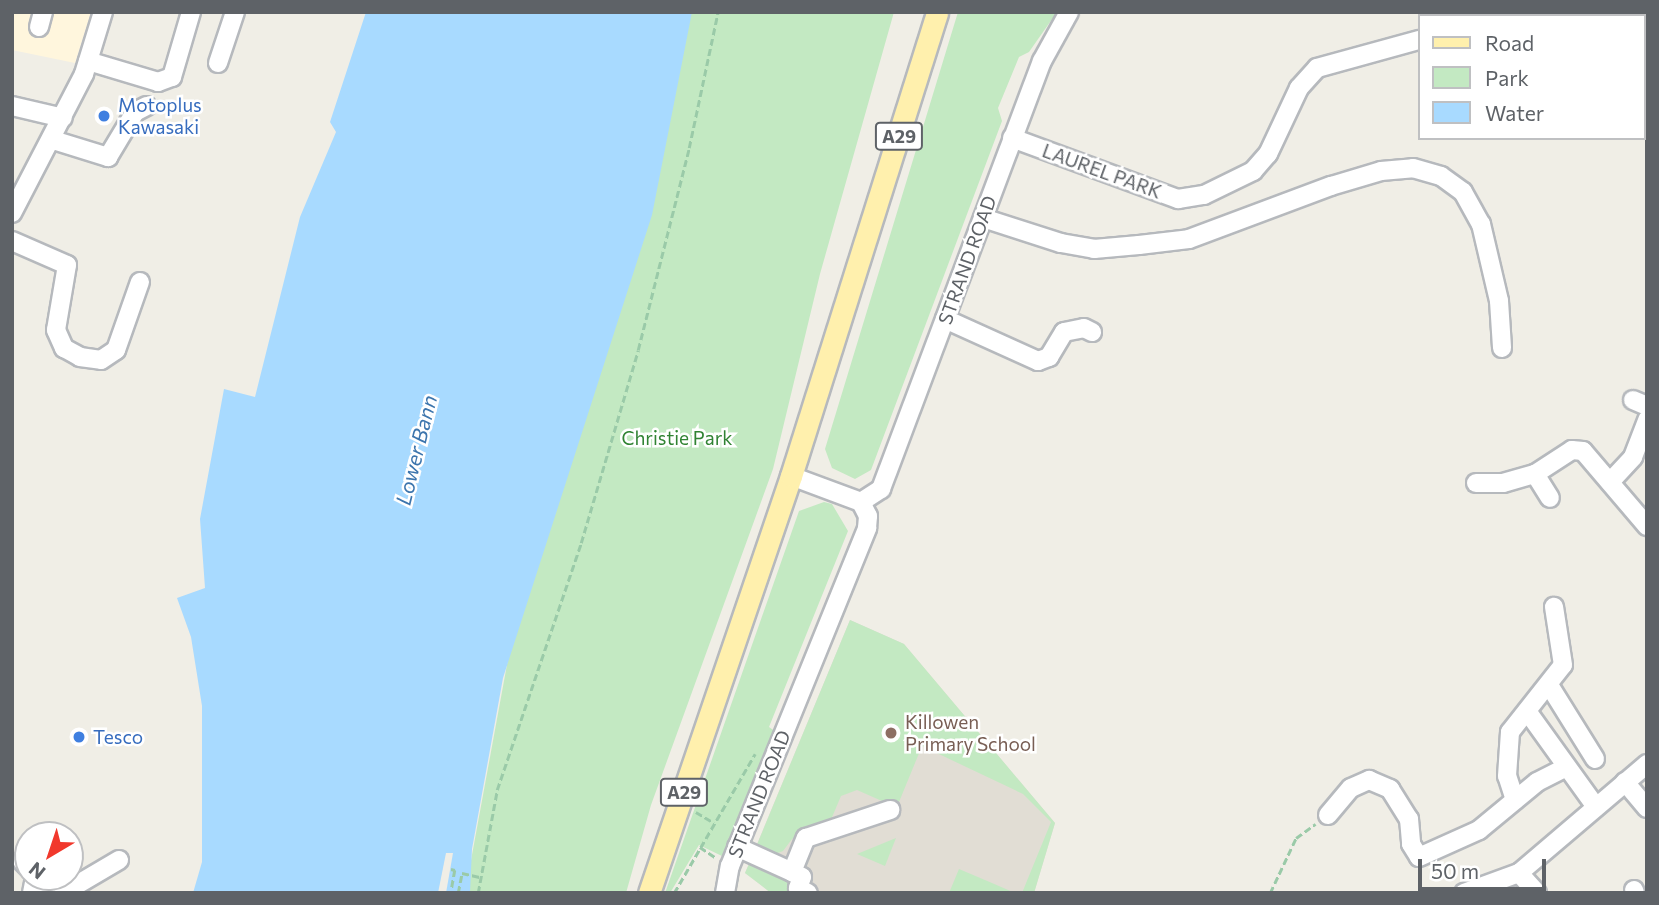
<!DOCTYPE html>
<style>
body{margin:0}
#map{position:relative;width:1659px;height:905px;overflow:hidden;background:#f0eee6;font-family:Commissioner,sans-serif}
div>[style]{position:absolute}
.commercial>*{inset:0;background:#fff6dd}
.education>*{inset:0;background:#e1ddd4}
.green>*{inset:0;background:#c3e9c2}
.water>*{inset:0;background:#a8daff}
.pier>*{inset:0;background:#f0eee6}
.path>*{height:2.5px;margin-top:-1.25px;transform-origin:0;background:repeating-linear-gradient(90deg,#9acaa8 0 7px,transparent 0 10.5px)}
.roads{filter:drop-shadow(2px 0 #b6b9bd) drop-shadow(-2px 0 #b6b9bd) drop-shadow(0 2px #b6b9bd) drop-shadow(0 -2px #b6b9bd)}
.minor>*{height:18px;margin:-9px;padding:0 9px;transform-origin:9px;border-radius:9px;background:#fff}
.major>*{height:21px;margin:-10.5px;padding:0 10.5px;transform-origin:10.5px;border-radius:10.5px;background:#fff0ad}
.dots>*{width:19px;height:19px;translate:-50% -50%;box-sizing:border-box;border:4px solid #fff;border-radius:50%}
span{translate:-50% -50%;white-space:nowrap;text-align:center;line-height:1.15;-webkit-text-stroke:5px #fff;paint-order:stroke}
.shield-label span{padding:2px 5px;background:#fff;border:2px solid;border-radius:5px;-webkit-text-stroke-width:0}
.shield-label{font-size:18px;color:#5e6267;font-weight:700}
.shop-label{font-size:19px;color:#366cbe}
.left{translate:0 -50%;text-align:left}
.street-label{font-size:19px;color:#5e6267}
.park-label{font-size:19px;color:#308333}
.education-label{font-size:19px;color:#785e54}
.water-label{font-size:21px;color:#3c75ad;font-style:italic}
.frame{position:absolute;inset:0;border:14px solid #5e6267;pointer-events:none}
.legend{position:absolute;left:1418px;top:14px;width:228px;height:126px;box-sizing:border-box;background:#fff;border:2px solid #bfc0c2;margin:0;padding:9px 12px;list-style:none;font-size:21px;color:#5e6267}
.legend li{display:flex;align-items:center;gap:14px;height:35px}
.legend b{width:35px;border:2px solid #bfc0c2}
.north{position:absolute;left:14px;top:821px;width:70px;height:70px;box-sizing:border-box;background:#fff;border:2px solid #bfc0c2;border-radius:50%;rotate:219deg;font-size:19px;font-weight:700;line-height:28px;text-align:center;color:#5e6267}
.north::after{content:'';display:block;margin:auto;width:24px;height:32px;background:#f1382c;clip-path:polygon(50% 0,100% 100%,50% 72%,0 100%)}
.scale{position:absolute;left:1418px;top:859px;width:128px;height:32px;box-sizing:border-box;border:4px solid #5e6267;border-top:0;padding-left:9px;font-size:21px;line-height:24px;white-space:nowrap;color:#5e6267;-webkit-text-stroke:5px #fff;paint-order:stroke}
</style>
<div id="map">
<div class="commercial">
<div style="clip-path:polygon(12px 12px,91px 12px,75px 63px,12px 50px)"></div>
</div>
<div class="education">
<div style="clip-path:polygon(850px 620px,904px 644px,1055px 823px,1034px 893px,771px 893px,745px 873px)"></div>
</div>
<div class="green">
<div style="clip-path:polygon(627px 12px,894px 12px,820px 274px,773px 469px,651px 805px,626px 893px,465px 893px)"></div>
<div style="clip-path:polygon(958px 12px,1057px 12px,1029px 52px,1019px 57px,998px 108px,1002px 121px,871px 470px,855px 479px,832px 468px,825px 449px)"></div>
<div style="clip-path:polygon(824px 502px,832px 504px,848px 531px,769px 727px,776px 732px,722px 856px,699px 845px,670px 893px,665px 893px,799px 511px)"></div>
<div style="clip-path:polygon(850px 620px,904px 644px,1055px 823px,1034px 893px,1022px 893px,1051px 822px,1023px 794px,922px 746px,899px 802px,891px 805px,857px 790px,841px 796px,830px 822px,792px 839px,783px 851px,775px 854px,756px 847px)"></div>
<div style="clip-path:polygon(896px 838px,885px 866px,857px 854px)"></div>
<div style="clip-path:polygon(749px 864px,789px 881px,793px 893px,771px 893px,745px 873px)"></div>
<div style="clip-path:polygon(959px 869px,992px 883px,1015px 893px,949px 893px)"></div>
</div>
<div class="water">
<div style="clip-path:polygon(366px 12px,692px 12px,652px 215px,503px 678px,472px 849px,470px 893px,193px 893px,202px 862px,202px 706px,191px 637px,177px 598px,205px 588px,200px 519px,224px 389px,255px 397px,300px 217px,336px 132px,330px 122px)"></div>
</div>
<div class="pier">
<div style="clip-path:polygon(446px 853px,453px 853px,446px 893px,438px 893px)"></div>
</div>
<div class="path">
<div style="left:696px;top:812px;width:21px;rotate:31deg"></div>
<div style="left:700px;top:847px;width:18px;rotate:34deg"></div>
<div style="left:451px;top:869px;width:4px;rotate:14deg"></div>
<div style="left:455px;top:870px;width:23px;rotate:100deg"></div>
<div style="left:458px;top:893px;width:20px;rotate:-79deg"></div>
<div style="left:462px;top:873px;width:18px;rotate:13deg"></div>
<div style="left:478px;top:893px;width:105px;rotate:-79.5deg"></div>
<div style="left:497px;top:790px;width:261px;rotate:-71.2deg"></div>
<div style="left:581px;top:543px;width:201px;rotate:-73.5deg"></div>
<div style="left:638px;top:350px;width:208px;rotate:-75.8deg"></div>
<div style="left:689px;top:148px;width:139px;rotate:-78deg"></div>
<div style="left:674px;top:893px;width:161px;rotate:-59.8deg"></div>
<div style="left:1270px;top:893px;width:61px;rotate:-64.7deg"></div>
<div style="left:1296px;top:838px;width:24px;rotate:-36deg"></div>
</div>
<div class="roads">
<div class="minor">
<div style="left:1544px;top:16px;width:44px"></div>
<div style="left:1600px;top:16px;width:47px;rotate:-3.7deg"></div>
<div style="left:39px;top:27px;width:16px;rotate:-75deg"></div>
<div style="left:88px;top:61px;width:73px;rotate:16.7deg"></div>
<div style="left:158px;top:82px;width:15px;rotate:-20deg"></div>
<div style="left:172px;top:77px;width:68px;rotate:-73.7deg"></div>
<div style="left:218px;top:63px;width:54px;rotate:-71.6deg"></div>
<div style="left:12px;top:106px;width:52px;rotate:13.2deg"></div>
<div style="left:1012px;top:138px;width:177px;rotate:20.2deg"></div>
<div style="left:1178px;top:199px;width:26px;rotate:-9deg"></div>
<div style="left:1204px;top:195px;width:55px;rotate:-26.1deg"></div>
<div style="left:1253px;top:171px;width:23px;rotate:-49deg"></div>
<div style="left:1268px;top:154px;width:73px;rotate:-64.8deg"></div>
<div style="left:1299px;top:88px;width:27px;rotate:-48deg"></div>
<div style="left:1317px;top:68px;width:106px;rotate:-15.4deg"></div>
<div style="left:53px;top:140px;width:58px;rotate:17.2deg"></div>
<div style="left:108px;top:157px;width:52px;rotate:-59deg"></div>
<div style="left:135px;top:112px;width:13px;rotate:-27deg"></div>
<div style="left:12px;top:213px;width:157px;rotate:-62.6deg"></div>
<div style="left:84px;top:74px;width:65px;rotate:-73deg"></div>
<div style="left:983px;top:218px;width:82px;rotate:17.8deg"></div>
<div style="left:1061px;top:243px;width:34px;rotate:10deg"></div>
<div style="left:1094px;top:249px;width:45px;rotate:-5.1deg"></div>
<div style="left:1139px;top:245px;width:50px;rotate:-6.8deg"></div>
<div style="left:1189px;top:239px;width:152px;rotate:-20.5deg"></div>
<div style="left:1331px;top:186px;width:52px;rotate:-16.7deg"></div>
<div style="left:1381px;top:171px;width:32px;rotate:-5deg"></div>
<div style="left:1413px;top:168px;width:29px;rotate:16deg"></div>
<div style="left:1441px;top:176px;width:27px;rotate:36deg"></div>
<div style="left:1463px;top:192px;width:37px;rotate:61deg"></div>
<div style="left:1481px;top:224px;width:79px;rotate:76.8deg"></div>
<div style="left:1499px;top:301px;width:47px;rotate:86.3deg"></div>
<div style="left:12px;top:241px;width:60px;rotate:23.6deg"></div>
<div style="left:67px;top:265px;width:66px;rotate:99.6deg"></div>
<div style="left:56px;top:330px;width:20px;rotate:66deg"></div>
<div style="left:64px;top:348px;width:18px;rotate:29deg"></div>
<div style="left:80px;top:357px;width:21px;rotate:8deg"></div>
<div style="left:101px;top:360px;width:18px;rotate:-34deg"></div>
<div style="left:116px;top:350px;width:72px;rotate:-70.6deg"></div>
<div style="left:945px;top:319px;width:102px;rotate:24.3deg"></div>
<div style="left:1038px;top:361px;width:12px;rotate:-20deg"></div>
<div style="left:1049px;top:357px;width:29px;rotate:-59deg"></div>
<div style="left:1064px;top:332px;width:20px;rotate:-11deg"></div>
<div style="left:1084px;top:328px;width:9px;rotate:27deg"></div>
<div style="left:1633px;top:400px;width:15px;rotate:23deg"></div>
<div style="left:1535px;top:474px;width:28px;rotate:58deg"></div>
<div style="left:1610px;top:482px;width:34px;rotate:-47deg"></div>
<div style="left:1633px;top:457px;width:40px;rotate:-69deg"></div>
<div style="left:1476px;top:483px;width:27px"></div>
<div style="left:1503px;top:483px;width:33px;rotate:-16deg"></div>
<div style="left:1535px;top:474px;width:44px;rotate:-33deg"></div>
<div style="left:1572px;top:450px;width:11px;rotate:5deg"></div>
<div style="left:1583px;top:451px;width:99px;rotate:49.5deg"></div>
<div style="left:861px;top:502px;width:24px;rotate:-33deg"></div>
<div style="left:881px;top:489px;width:457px;rotate:-69.4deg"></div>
<div style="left:1042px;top:61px;width:56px;rotate:-61.1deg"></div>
<div style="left:1549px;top:685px;width:87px;rotate:58.1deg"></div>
<div style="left:1527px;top:711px;width:118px;rotate:54.3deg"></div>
<div style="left:1625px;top:782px;width:34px;rotate:50deg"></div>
<div style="left:1515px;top:800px;width:25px;rotate:-108deg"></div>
<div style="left:1507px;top:776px;width:44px;rotate:-86.1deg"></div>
<div style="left:1510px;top:732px;width:85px;rotate:-51.7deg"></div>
<div style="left:1563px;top:665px;width:59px;rotate:-98.8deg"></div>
<div style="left:1328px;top:815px;width:35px;rotate:-50deg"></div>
<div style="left:1351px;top:788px;width:20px;rotate:-24deg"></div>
<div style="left:1369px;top:780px;width:23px;rotate:23deg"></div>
<div style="left:1390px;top:789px;width:36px;rotate:58deg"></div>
<div style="left:1409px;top:819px;width:25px;rotate:85deg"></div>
<div style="left:1411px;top:844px;width:15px;rotate:58deg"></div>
<div style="left:1419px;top:857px;width:66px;rotate:-24.2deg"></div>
<div style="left:1479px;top:830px;width:75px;rotate:-39.6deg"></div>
<div style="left:1537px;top:782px;width:31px;rotate:-27deg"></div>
<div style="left:737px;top:847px;width:60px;rotate:24.4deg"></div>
<div style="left:792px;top:872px;width:37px;rotate:-68deg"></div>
<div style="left:806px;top:838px;width:89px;rotate:-18.4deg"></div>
<div style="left:22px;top:861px;width:8px;rotate:45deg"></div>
<div style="left:792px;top:872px;width:11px;rotate:27deg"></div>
<div style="left:802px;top:877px;width:12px;rotate:110deg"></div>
<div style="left:798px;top:888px;width:11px;rotate:27deg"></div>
<div style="left:1519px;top:873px;width:27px;rotate:48deg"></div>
<div style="left:1634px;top:890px;width:3px;rotate:72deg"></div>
<div style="left:32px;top:893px;width:16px;rotate:-79deg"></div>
<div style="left:45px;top:893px;width:16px;rotate:-79deg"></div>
<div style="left:63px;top:893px;width:65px;rotate:-30.5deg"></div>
<div style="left:725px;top:893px;width:27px;rotate:-80deg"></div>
<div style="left:730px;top:866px;width:365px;rotate:-67.9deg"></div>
<div style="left:867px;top:528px;width:12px;rotate:-85deg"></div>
<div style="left:868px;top:516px;width:16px;rotate:-117deg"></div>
<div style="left:861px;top:502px;width:75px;rotate:-159.6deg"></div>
<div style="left:1464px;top:893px;width:59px;rotate:-20deg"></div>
<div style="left:1519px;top:873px;width:168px;rotate:-40.4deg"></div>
</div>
<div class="major">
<div style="left:649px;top:893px;width:441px;rotate:-71.2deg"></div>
<div style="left:791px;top:476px;width:486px;rotate:-72.5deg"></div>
</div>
</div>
<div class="dots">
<div style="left:104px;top:116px;background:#3f7fe0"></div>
<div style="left:891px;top:733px;background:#8d6e63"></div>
<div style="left:79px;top:737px;background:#3f7fe0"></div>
</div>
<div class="shield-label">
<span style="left:899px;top:136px">A29</span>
<span style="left:684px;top:792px">A29</span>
</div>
<div class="shop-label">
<span class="left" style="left:118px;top:116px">Motoplus<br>Kawasaki</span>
<span class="left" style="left:93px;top:737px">Tesco</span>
</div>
<div class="street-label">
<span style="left:1102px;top:171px;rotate:20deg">LAUREL PARK</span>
<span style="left:967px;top:260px;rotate:-70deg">STRAND ROAD</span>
<span style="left:759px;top:794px;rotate:-68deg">STRAND ROAD</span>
</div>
<div class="park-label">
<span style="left:677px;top:438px">Christie Park</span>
</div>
<div class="education-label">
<span class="left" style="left:905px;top:733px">Killowen<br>Primary School</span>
</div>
<div class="water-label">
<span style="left:416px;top:450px;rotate:-76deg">Lower Bann</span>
</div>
<div class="frame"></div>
<ul class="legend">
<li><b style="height:9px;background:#fff0ad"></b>Road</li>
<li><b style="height:19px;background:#c3e9c2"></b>Park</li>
<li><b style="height:19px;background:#a8daff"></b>Water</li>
</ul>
<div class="north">N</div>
<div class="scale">50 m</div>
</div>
